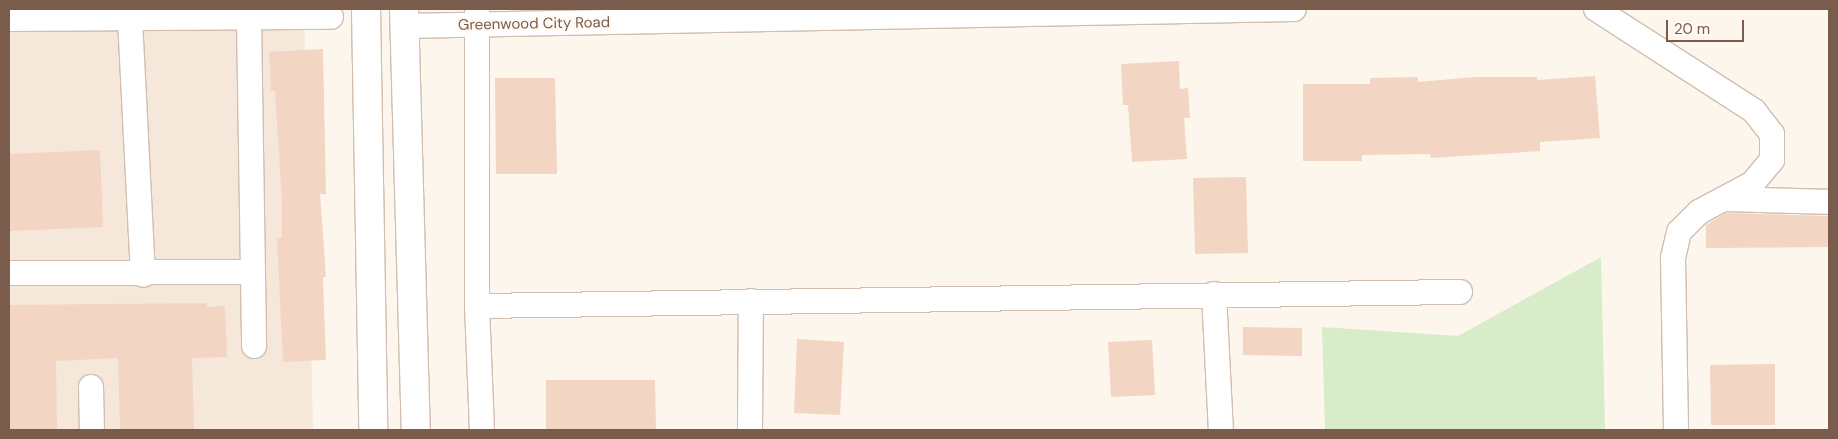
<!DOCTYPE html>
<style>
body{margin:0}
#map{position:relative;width:1838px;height:439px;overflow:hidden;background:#fdf6ec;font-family:"DM Sans",sans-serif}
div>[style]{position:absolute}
.residential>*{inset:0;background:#f5e8da}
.green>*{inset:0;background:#d8ecc9}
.building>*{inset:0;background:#f3d5c3}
.roads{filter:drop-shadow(1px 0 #d1beb0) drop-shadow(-1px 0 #d1beb0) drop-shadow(0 1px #d1beb0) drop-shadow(0 -1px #d1beb0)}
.street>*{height:24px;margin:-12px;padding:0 12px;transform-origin:12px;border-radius:12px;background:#fff}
.secondary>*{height:28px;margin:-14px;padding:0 14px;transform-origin:14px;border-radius:14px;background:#fff}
span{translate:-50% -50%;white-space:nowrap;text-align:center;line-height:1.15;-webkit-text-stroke:5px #fffaf3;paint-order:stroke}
.street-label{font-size:15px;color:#7a5c4d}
.frame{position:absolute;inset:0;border:10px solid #7a5c4d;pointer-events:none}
.scale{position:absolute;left:1666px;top:20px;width:78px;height:22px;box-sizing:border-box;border:2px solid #7a5c4d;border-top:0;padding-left:6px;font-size:15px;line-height:18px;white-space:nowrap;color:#7a5c4d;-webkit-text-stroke:4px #fffaf3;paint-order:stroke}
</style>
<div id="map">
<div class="residential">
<div style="clip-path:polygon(9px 9px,304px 9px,313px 430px,9px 430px)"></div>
</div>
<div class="green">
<div style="clip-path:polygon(1601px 257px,1605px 430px,1325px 430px,1322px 327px,1458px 336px)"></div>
</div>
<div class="building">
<div style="clip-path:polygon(323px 49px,326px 194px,320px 194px,326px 277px,323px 277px,326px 360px,283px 362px,277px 238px,282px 238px,282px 200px,275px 91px,271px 91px,269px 52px)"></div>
<div style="clip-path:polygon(1179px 61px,1180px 89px,1188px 88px,1190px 118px,1184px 118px,1187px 159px,1132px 162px,1128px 105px,1123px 105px,1121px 64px)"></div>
<div style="clip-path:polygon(1595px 76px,1600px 138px,1540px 142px,1540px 151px,1431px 158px,1430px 154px,1362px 155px,1362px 161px,1303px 161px,1303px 84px,1370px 84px,1370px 78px,1418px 77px,1418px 82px,1475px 77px,1537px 77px,1537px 80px)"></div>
<div style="clip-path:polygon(495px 78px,555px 78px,557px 174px,496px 174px)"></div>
<div style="clip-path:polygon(100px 150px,103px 227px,9px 231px,9px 154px)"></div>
<div style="clip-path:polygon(1246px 177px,1248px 253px,1195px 254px,1193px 178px)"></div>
<div style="clip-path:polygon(1726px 213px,1829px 216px,1829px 247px,1706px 248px,1706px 225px)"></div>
<div style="clip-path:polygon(207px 303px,207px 307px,225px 306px,227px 357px,192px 358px,194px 430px,120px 430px,118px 358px,56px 361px,57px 430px,9px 430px,9px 305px)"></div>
<div style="clip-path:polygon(1243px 327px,1302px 328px,1302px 356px,1243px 355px)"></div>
<div style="clip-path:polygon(797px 339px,844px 342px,840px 415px,794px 413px)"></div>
<div style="clip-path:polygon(1152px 340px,1155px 395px,1111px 397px,1108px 342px)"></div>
<div style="clip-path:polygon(1775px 364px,1775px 425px,1711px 425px,1710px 365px)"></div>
<div style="clip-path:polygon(546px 380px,655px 380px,656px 430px,546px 430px)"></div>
</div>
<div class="roads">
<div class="street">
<div style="left:1596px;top:9px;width:188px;rotate:32.8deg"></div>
<div style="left:1754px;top:111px;width:29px;rotate:52deg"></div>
<div style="left:1772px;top:134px;width:26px;rotate:90deg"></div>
<div style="left:1772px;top:160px;width:30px;rotate:130deg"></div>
<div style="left:1753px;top:183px;width:61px;rotate:151.8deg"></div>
<div style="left:1699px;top:212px;width:28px;rotate:135deg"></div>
<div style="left:1679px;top:232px;width:27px;rotate:103deg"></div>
<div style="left:1673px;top:258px;width:172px;rotate:89deg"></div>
<div style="left:477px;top:10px;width:296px;rotate:90deg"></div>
<div style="left:477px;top:306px;width:124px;rotate:87.7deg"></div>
<div style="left:9px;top:19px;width:322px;rotate:-0.4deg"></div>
<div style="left:130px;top:19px;width:256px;rotate:87.1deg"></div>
<div style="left:249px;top:20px;width:326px;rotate:89.1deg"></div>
<div style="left:404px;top:26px;width:890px;rotate:-1.09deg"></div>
<div style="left:1728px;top:199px;width:101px;rotate:1.7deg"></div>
<div style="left:9px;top:273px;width:244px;rotate:-0.2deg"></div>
<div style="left:1214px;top:294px;width:136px;rotate:87.1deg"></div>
<div style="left:477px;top:306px;width:983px;rotate:-0.82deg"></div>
<div style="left:91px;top:387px;width:43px;rotate:88.7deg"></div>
<div style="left:750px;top:430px;width:129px;rotate:-89.6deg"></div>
</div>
<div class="secondary">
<div style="left:366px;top:9px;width:421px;rotate:89deg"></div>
<div style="left:404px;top:9px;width:421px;rotate:88.4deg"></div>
</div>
</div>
<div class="street-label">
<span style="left:534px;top:24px;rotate:-1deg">Greenwood City Road</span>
</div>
<div class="frame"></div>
<div class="scale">20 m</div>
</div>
